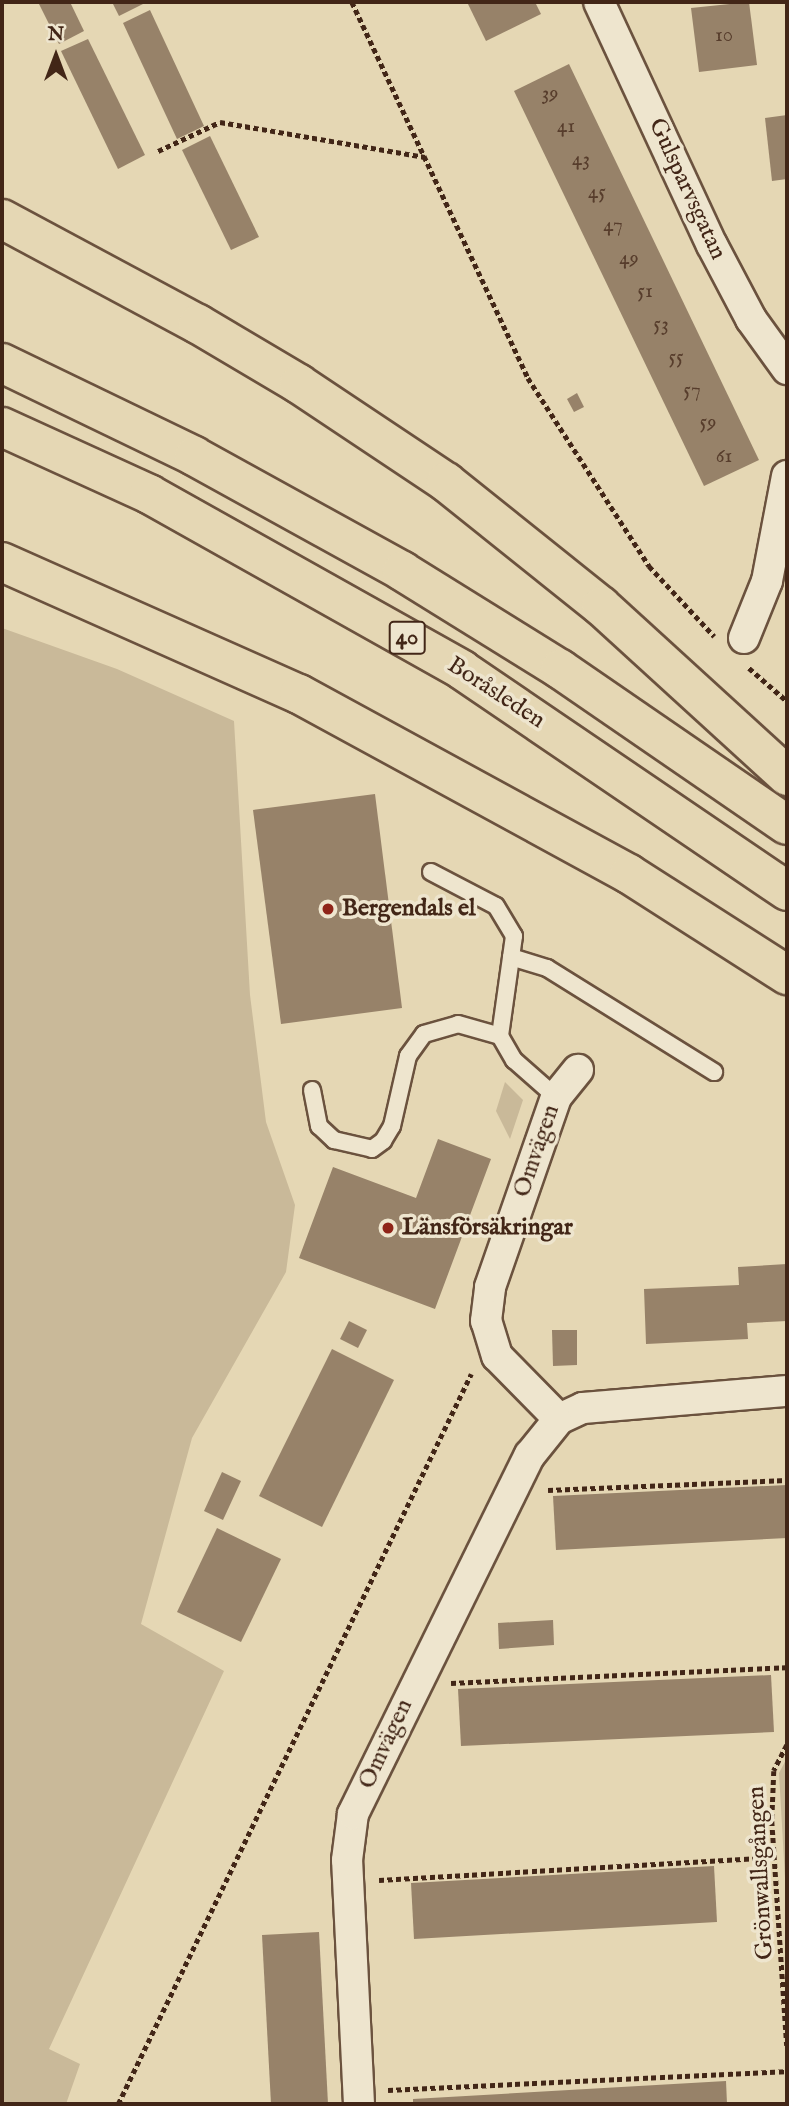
<!DOCTYPE html>
<meta charset="utf-8">
<style>
body{margin:0}
#map{position:relative;width:789px;height:2106px;overflow:hidden;background:#e5d7b4;font-family:"IM FELL English",serif}
div>[style]{position:absolute}
.green>*{inset:0;background:#c9b999}
.building>*{inset:0;background:#978269}
.path>*{height:4.5px;margin-top:-2.25px;transform-origin:0;background:repeating-linear-gradient(90deg,#422617 0 5px,transparent 0 8.5px)}
.roads{filter:drop-shadow(2px 0 #6b523e) drop-shadow(-2px 0 #6b523e) drop-shadow(0 2px #6b523e) drop-shadow(0 -2px #6b523e)}
.service>*{height:16px;margin:-8px;padding:0 8px;transform-origin:8px;border-radius:8px;background:#eee5ce}
.minor>*{height:30px;margin:-15px;padding:0 15px;transform-origin:15px;border-radius:15px;background:#eee5ce}
.motorway>*{height:38px;margin:-19px;padding:0 19px;transform-origin:19px;border-radius:19px;background:#e5d7b4}
.dots>*{width:19px;height:19px;translate:-50% -50%;box-sizing:border-box;border:4px solid #eee5ce;border-radius:50%}
span{translate:-50% -50%;white-space:nowrap;text-align:center;line-height:1.15;-webkit-text-stroke:7px #eee5ce;paint-order:stroke}
.number-label{font-size:21px;color:#573d2c}
.number-label span{-webkit-text-stroke-width:0}
.shield-label span{padding:2px 5px;background:#eee5ce;border:2px solid;border-radius:5px;-webkit-text-stroke-width:0}
.shield-label{font-size:23px;color:#422617;font-weight:700}
.street-label{font-size:24px;color:#422617}
.poi-label{font-size:24px;color:#422617;font-weight:700}
.left{translate:0 -50%;text-align:left}
.frame{position:absolute;inset:0;border:4px solid #422617;pointer-events:none}
.north{position:absolute;left:21px;top:21px;width:70px;height:70px;-webkit-text-stroke:5px #eee5ce;paint-order:stroke;rotate:0deg;font-size:19px;font-weight:700;line-height:28px;text-align:center;color:#422617}
.north::after{content:'';display:block;margin:auto;width:24px;height:32px;background:#422617;clip-path:polygon(50% 0,100% 100%,50% 72%,0 100%)}
</style>
<div id="map">
<div class="green">
<div style="clip-path:polygon(2px 628px,117px 669px,234px 721px,250px 995px,266px 1122px,295px 1205px,286px 1272px,192px 1438px,141px 1624px,224px 1671px,49px 2049px,80px 2064px,66px 2104px,2px 2104px)"></div>
<div style="clip-path:polygon(505px 1082px,523px 1100px,510px 1139px,496px 1111px)"></div>
<div style="clip-path:polygon(787px 1758px,787px 1913px,779px 1773px)"></div>
</div>
<div class="building">
<div style="clip-path:polygon(38px 2px,70px 2px,84px 31px,59px 44px)"></div>
<div style="clip-path:polygon(112px 2px,147px 2px,119px 16px)"></div>
<div style="clip-path:polygon(467px 2px,535px 2px,541px 14px,486px 41px)"></div>
<div style="clip-path:polygon(749px 2px,757px 65px,699px 72px,691px 8px)"></div>
<div style="clip-path:polygon(150px 10px,204px 126px,177px 139px,123px 23px)"></div>
<div style="clip-path:polygon(88px 39px,145px 155px,118px 169px,61px 51px)"></div>
<div style="clip-path:polygon(569px 64px,759px 460px,704px 486px,514px 91px)"></div>
<div style="clip-path:polygon(787px 115px,787px 179px,772px 181px,765px 118px)"></div>
<div style="clip-path:polygon(210px 136px,259px 237px,231px 250px,182px 150px)"></div>
<div style="clip-path:polygon(577px 393px,584px 407px,574px 412px,567px 399px)"></div>
<div style="clip-path:polygon(375px 794px,402px 1008px,281px 1024px,253px 810px)"></div>
<div style="clip-path:polygon(438px 1139px,491px 1159px,435px 1309px,299px 1258px,333px 1167px,416px 1198px)"></div>
<div style="clip-path:polygon(787px 1264px,787px 1321px,747px 1323px,748px 1339px,646px 1344px,644px 1289px,739px 1285px,738px 1267px)"></div>
<div style="clip-path:polygon(349px 1321px,367px 1330px,358px 1348px,340px 1339px)"></div>
<div style="clip-path:polygon(552px 1330px,577px 1330px,577px 1365px,553px 1366px)"></div>
<div style="clip-path:polygon(332px 1349px,394px 1380px,322px 1527px,259px 1496px)"></div>
<div style="clip-path:polygon(222px 1472px,241px 1481px,223px 1520px,204px 1511px)"></div>
<div style="clip-path:polygon(787px 1485px,787px 1538px,556px 1550px,553px 1496px)"></div>
<div style="clip-path:polygon(217px 1528px,281px 1559px,241px 1642px,177px 1612px)"></div>
<div style="clip-path:polygon(553px 1620px,554px 1645px,499px 1649px,498px 1623px)"></div>
<div style="clip-path:polygon(771px 1675px,774px 1732px,461px 1746px,458px 1689px)"></div>
<div style="clip-path:polygon(714px 1866px,717px 1922px,414px 1939px,411px 1883px)"></div>
<div style="clip-path:polygon(319px 1932px,328px 2104px,271px 2104px,262px 1935px)"></div>
<div style="clip-path:polygon(726px 2081px,727px 2104px,413px 2104px,413px 2099px)"></div>
</div>
<div class="path">
<div style="left:352px;top:2px;width:415px;rotate:64.9deg"></div>
<div style="left:528px;top:378px;width:224px;rotate:57.2deg"></div>
<div style="left:649px;top:566px;width:96px;rotate:47.1deg"></div>
<div style="left:158px;top:151px;width:68px;rotate:-25.1deg"></div>
<div style="left:220px;top:122px;width:208px;rotate:9.7deg"></div>
<div style="left:749px;top:668px;width:50px;rotate:41deg"></div>
<div style="left:548px;top:1490px;width:239px;rotate:-2.4deg"></div>
<div style="left:451px;top:1683px;width:336px;rotate:-2.7deg"></div>
<div style="left:787px;top:1745px;width:29px;rotate:117deg"></div>
<div style="left:774px;top:1771px;width:50px;rotate:92.3deg"></div>
<div style="left:772px;top:1821px;width:225px;rotate:86.2deg"></div>
<div style="left:379px;top:1880px;width:397px;rotate:-3.3deg"></div>
<div style="left:388px;top:2090px;width:399px;rotate:-2.7deg"></div>
<div style="left:118px;top:2104px;width:811px;rotate:-64.19deg"></div>
</div>
<div class="roads">
<div class="service">
<div style="left:431px;top:872px;width:73px;rotate:27.6deg"></div>
<div style="left:496px;top:906px;width:35px;rotate:59deg"></div>
<div style="left:514px;top:936px;width:101px;rotate:98deg"></div>
<div style="left:500px;top:1036px;width:28px;rotate:60deg"></div>
<div style="left:514px;top:1060px;width:56px;rotate:41.4deg"></div>
<div style="left:511px;top:957px;width:38px;rotate:17deg"></div>
<div style="left:547px;top:968px;width:197px;rotate:31.9deg"></div>
<div style="left:312px;top:1090px;width:37px;rotate:79deg"></div>
<div style="left:319px;top:1126px;width:21px;rotate:43deg"></div>
<div style="left:334px;top:1140px;width:39px;rotate:13deg"></div>
<div style="left:372px;top:1149px;width:14px;rotate:-36deg"></div>
<div style="left:383px;top:1141px;width:17px;rotate:-59deg"></div>
<div style="left:392px;top:1126px;width:72px;rotate:-77.1deg"></div>
<div style="left:408px;top:1056px;width:27px;rotate:-54deg"></div>
<div style="left:424px;top:1034px;width:35px;rotate:-16deg"></div>
<div style="left:458px;top:1024px;width:44px;rotate:15.9deg"></div>
</div>
<div class="minor">
<div style="left:599px;top:2px;width:268px;rotate:65.1deg"></div>
<div style="left:712px;top:245px;width:84px;rotate:62.2deg"></div>
<div style="left:751px;top:319px;width:62px;rotate:54.2deg"></div>
<div style="left:744px;top:638px;width:61px;rotate:-68deg"></div>
<div style="left:767px;top:581px;width:107px;rotate:-79.2deg"></div>
<div style="left:559px;top:1419px;width:88px;rotate:-134.5deg"></div>
<div style="left:497px;top:1356px;width:37px;rotate:-107deg"></div>
<div style="left:486px;top:1321px;width:34px;rotate:-83deg"></div>
<div style="left:490px;top:1287px;width:201px;rotate:-70.8deg"></div>
<div style="left:556px;top:1097px;width:35px;rotate:-51deg"></div>
<div style="left:359px;top:2104px;width:244px;rotate:-92.8deg"></div>
<div style="left:347px;top:1860px;width:46px;rotate:-82.6deg"></div>
<div style="left:353px;top:1814px;width:400px;rotate:-63.8deg"></div>
<div style="left:530px;top:1455px;width:46px;rotate:-51.1deg"></div>
<div style="left:559px;top:1419px;width:26px;rotate:-25deg"></div>
<div style="left:583px;top:1408px;width:205px;rotate:-4.8deg"></div>
</div>
<div class="motorway">
<div style="left:2px;top:219px;width:222px;rotate:28.2deg"></div>
<div style="left:198px;top:324px;width:117px;rotate:30.7deg"></div>
<div style="left:299px;top:384px;width:177px;rotate:33.7deg"></div>
<div style="left:446px;top:482px;width:198px;rotate:38.7deg"></div>
<div style="left:601px;top:606px;width:252px;rotate:42.4deg"></div>
<div style="left:2px;top:363px;width:213px;rotate:25.8deg"></div>
<div style="left:194px;top:456px;width:238px;rotate:28.9deg"></div>
<div style="left:402px;top:571px;width:186px;rotate:31.8deg"></div>
<div style="left:560px;top:669px;width:275px;rotate:34.5deg"></div>
<div style="left:2px;top:427px;width:162px;rotate:24.5deg"></div>
<div style="left:149px;top:494px;width:359px;rotate:29.3deg"></div>
<div style="left:462px;top:670px;width:393px;rotate:34.2deg"></div>
<div style="left:2px;top:562px;width:325px;rotate:24deg"></div>
<div style="left:299px;top:694px;width:376px;rotate:28.6deg"></div>
<div style="left:629px;top:874px;width:188px;rotate:32.6deg"></div>
</div>
</div>
<div class="dots">
<div style="left:328px;top:909px;background:#8f2418"></div>
<div style="left:388px;top:1228px;background:#8f2418"></div>
</div>
<div class="number-label">
<span style="left:724px;top:36px">10</span>
<span style="left:550px;top:94px">39</span>
<span style="left:566px;top:127px">41</span>
<span style="left:581px;top:160px">43</span>
<span style="left:597px;top:193px">45</span>
<span style="left:613px;top:226px">47</span>
<span style="left:629px;top:259px">49</span>
<span style="left:645px;top:292px">51</span>
<span style="left:661px;top:325px">53</span>
<span style="left:676px;top:358px">55</span>
<span style="left:692px;top:391px">57</span>
<span style="left:708px;top:423px">59</span>
<span style="left:724px;top:457px">61</span>
</div>
<div class="shield-label">
<span style="left:407px;top:638px">40</span>
</div>
<div class="street-label">
<span style="left:687px;top:189px;rotate:65deg">Gulsparvsgatan</span>
<span style="left:496px;top:693px;rotate:33deg">Boråsleden</span>
<span style="left:537px;top:1151px;rotate:-71deg">Omvägen</span>
<span style="left:386px;top:1744px;rotate:-65deg">Omvägen</span>
<span style="left:761px;top:1873px;rotate:-93deg">Grönwallsgången</span>
</div>
<div class="poi-label">
<span class="left" style="left:342px;top:909px">Bergendals el</span>
<span class="left" style="left:402px;top:1228px">Länsförsäkringar</span>
</div>
<div class="frame"></div>
<div class="north">N</div>
</div>
